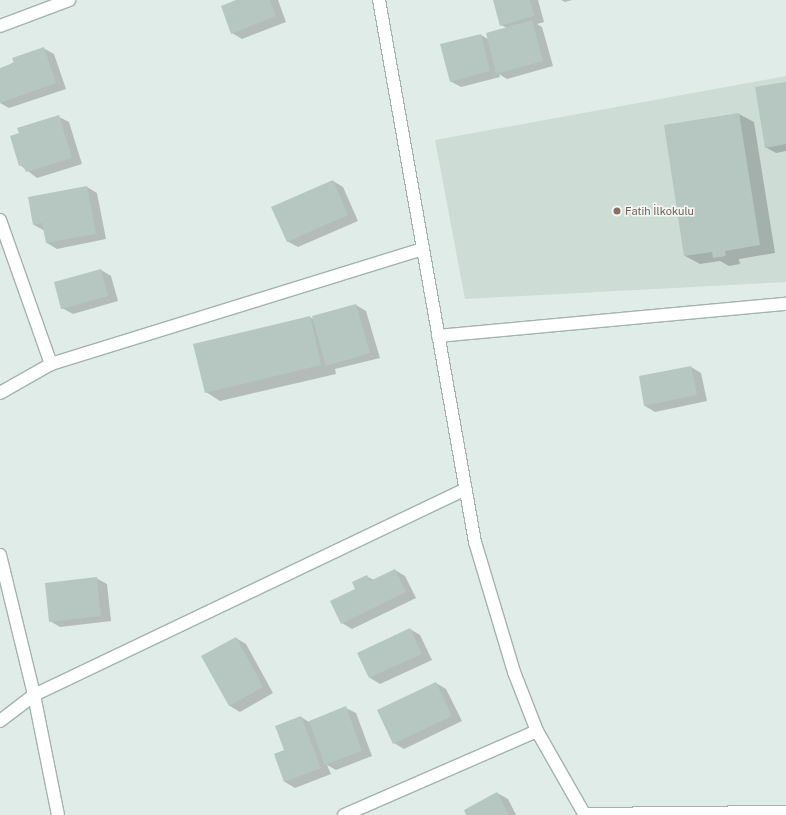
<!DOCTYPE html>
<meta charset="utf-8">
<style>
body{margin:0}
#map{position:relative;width:786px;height:815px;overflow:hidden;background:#e0ece7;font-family:"Public Sans",sans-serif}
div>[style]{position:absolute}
.built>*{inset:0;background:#cedcd6}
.shadow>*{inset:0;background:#0003}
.building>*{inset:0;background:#b5c7c0}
.roads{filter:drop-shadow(1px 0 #a2b4af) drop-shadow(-1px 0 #a2b4af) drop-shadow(0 1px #a2b4af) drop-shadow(0 -1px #a2b4af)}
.service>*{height:12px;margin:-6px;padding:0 6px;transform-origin:6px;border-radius:6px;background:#fff}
.minor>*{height:12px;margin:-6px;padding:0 6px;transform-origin:6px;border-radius:6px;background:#fff}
.tertiary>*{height:12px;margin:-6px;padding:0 6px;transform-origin:6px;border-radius:6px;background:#fff}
.dots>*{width:11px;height:11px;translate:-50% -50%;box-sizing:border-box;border:2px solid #f0f8f5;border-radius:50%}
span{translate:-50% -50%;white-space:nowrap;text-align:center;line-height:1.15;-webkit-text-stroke:3px #f0f8f5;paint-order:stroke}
.education-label{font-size:11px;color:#785e54}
.left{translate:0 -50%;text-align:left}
</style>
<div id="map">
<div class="built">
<div style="clip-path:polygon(786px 76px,786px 282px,465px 299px,435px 140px)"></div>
</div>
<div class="shadow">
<div style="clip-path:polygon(239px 0,278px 0,286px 22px,242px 39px,232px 33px)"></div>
<div style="clip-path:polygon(494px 0,538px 0,544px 22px,537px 24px,542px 27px,553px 66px,507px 79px,499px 74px,500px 77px,461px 87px,450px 81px,481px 35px,488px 39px,507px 28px,501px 25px)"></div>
<div style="clip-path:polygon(561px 0,572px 0,565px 2px)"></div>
<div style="clip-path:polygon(43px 48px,54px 54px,66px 89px,9px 108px,0 103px,0 69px)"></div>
<div style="clip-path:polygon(786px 83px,786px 151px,776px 153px,765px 147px)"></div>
<div style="clip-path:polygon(739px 114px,754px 122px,775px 253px,739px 259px,740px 264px,729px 266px,720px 261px,700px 264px,685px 256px,665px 126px)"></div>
<div style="clip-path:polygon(59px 117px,69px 122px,82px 164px,37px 178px,20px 165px)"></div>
<div style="clip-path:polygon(333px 181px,343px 187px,358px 221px,298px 247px,287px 241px)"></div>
<div style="clip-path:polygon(87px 187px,97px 193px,106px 239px,57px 249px,47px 243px,45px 231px,34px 225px)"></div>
<div style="clip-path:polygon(101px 270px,111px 276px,118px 301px,73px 314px,62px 308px)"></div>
<div style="clip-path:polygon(356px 305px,366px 311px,380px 358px,335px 369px,336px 374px,220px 401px,206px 392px,310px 317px,314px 320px)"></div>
<div style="clip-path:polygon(691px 367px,701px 373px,707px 401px,655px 412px,645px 406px,640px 377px)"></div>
<div style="clip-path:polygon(395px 570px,405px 576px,416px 598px,352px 629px,342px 623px,356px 589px,366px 576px,374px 580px)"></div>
<div style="clip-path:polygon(96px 578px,107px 584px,111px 621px,60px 627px,50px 621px)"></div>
<div style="clip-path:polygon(410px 629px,420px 635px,432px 660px,380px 684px,370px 678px)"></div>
<div style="clip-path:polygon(236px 638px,246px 644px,273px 693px,240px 712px,230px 706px,203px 656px)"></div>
<div style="clip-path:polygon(436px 683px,446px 689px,462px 721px,404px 749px,394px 743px)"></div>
<div style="clip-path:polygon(346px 708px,356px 713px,372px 756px,336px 770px,327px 765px,331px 774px,295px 788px,285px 782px,275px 755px,286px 751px,301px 717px,309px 722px)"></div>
<div style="clip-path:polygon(497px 793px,508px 799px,516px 815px,467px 815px)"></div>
</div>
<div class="building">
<div style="clip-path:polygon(236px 0,270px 0,276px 16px,231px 34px,221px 6px)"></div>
<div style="clip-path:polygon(493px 0,530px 0,534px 16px,500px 26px)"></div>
<div style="clip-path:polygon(532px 20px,543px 61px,496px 74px,486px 33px)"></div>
<div style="clip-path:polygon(481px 34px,490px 71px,450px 82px,440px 44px)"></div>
<div style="clip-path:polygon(44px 47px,56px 83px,0 103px,0 68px,14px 63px,12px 58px)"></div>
<div style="clip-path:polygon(786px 82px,786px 144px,765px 148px,755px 87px)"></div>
<div style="clip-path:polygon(739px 113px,760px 245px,725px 251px,726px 256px,713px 258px,712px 252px,684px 256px,664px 125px)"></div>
<div style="clip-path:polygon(59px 115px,72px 158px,26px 172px,23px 165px,19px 166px,10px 136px,19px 133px,17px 128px)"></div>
<div style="clip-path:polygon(333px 180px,348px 215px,287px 242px,271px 207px)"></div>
<div style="clip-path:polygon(87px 186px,96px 234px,46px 243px,42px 223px,33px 225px,28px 197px)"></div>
<div style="clip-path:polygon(101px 269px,108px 296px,61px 309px,54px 282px)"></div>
<div style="clip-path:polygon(356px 304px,370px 353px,326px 366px,312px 316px)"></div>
<div style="clip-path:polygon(310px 316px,321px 365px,205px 393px,193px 344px)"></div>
<div style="clip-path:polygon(691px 366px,697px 395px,644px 406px,639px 376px)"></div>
<div style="clip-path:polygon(395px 569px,406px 592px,341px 624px,330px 601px,355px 589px,352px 582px,367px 575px,370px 581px)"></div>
<div style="clip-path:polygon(97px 577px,101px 616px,49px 622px,45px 583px)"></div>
<div style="clip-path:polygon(410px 628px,422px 654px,369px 678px,357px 653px)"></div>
<div style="clip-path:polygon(236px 637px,263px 687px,229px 706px,201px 656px)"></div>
<div style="clip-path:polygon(436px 682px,452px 716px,393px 744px,377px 710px)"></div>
<div style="clip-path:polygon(346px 706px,362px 751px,325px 765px,309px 721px)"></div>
<div style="clip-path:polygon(301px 716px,321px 768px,284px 782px,274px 754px,284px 750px,275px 726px)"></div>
<div style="clip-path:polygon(497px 792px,509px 815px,466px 815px,464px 810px)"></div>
</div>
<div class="roads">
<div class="service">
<div style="left:438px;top:336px;width:349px;rotate:-5.3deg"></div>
</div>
<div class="minor">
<div style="left:0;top:26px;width:74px;rotate:-20.6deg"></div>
<div style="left:0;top:220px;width:153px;rotate:70.5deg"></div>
<div style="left:0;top:393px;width:59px;rotate:-29.6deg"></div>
<div style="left:51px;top:364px;width:388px;rotate:-17.2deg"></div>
<div style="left:0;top:555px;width:144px;rotate:76.3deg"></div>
<div style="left:34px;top:695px;width:122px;rotate:78.7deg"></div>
<div style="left:0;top:721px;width:43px;rotate:-37.4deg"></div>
<div style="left:34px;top:695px;width:478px;rotate:-25.5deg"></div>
<div style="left:344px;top:815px;width:210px;rotate:-23.5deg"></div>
</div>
<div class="tertiary">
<div style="left:379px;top:0;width:550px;rotate:79.96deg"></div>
<div style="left:475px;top:542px;width:136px;rotate:73.3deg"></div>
<div style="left:514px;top:672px;width:63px;rotate:68.7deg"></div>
<div style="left:537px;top:731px;width:97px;rotate:60.3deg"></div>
<div style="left:585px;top:814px;width:201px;rotate:-0.6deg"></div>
</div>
</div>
<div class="dots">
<div style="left:617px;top:211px;background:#8d6e63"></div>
</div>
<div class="education-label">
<span class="left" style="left:625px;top:211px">Fatih İlkokulu</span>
</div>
</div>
